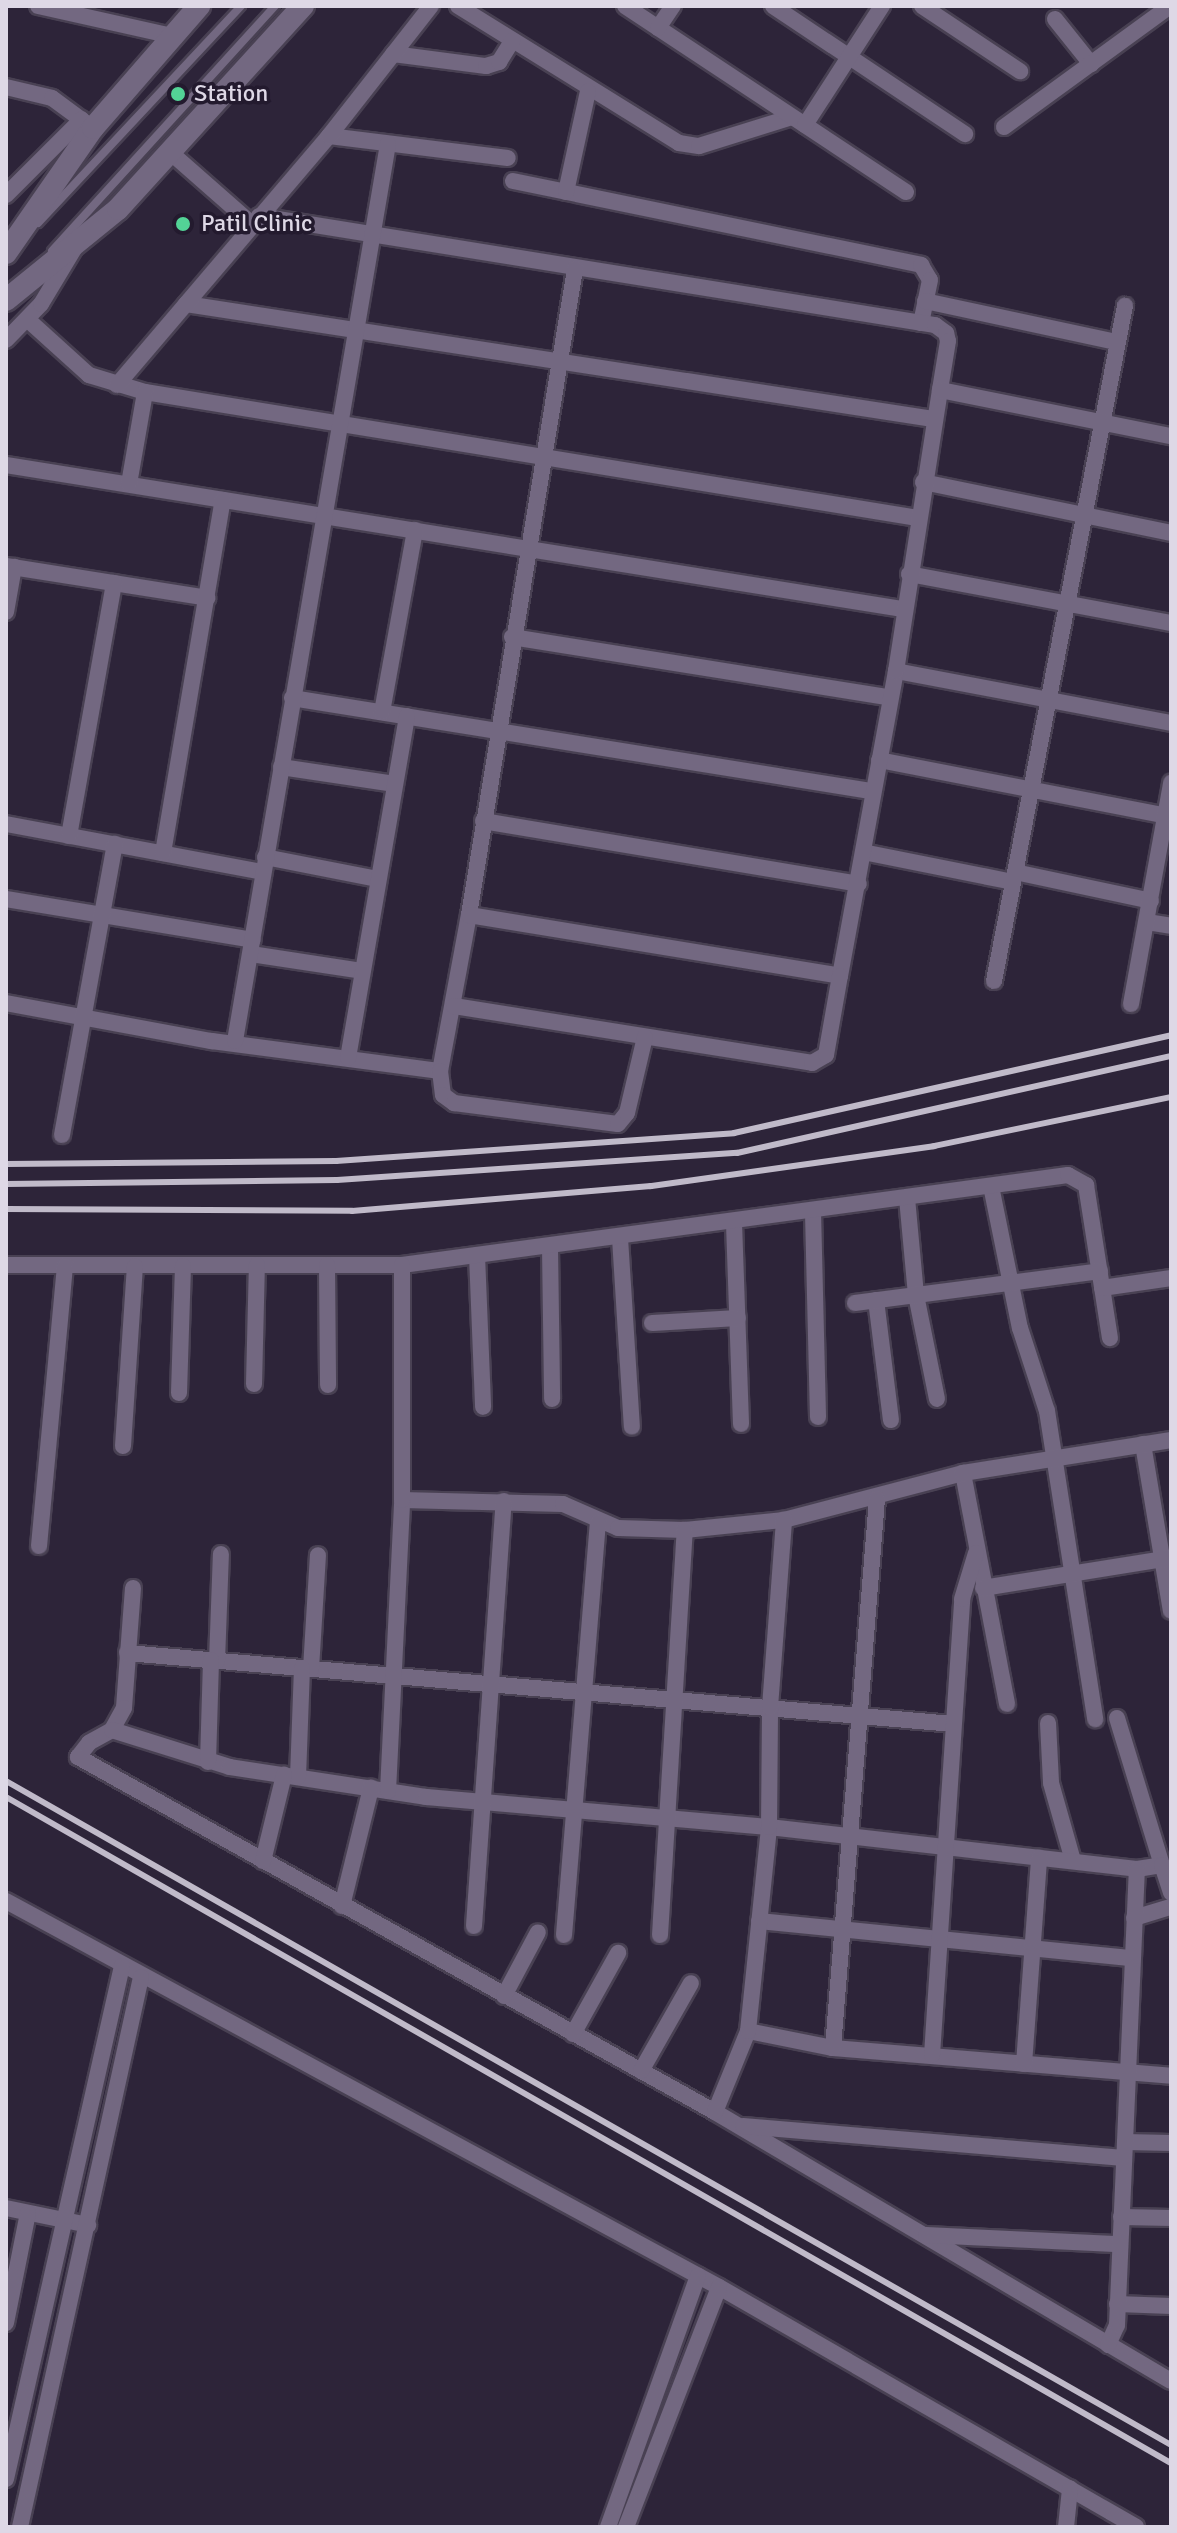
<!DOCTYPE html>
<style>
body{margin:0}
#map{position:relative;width:1177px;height:2533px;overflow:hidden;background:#2d2439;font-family:Signika,sans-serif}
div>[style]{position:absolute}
.roads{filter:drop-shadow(2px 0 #494153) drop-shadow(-2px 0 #494153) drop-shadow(0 2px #494153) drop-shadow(0 -2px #494153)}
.service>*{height:8px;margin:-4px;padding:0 4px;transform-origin:4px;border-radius:4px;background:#736881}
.minor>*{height:16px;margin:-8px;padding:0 8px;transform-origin:8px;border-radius:8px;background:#736881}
.secondary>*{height:22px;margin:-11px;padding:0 11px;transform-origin:11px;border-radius:11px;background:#736881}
.rail>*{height:6px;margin:-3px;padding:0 3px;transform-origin:3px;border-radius:3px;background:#c0bac9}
.dots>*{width:22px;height:22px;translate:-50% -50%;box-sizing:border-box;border:4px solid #231a2e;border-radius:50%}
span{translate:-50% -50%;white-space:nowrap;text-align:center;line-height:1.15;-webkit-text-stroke:7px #231a2e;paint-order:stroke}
.poi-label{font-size:24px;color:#ded8e6}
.left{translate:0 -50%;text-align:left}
.frame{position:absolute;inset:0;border:8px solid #ded8e6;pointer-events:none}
</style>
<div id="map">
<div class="roads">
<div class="service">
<div style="left:38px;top:223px;width:297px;rotate:-46.9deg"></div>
<div style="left:52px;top:251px;width:331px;rotate:-47.7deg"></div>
</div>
<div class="minor">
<div style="left:38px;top:6px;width:133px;rotate:12.6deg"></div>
<div style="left:458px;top:6px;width:260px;rotate:31.8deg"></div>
<div style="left:679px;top:143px;width:20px;rotate:9deg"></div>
<div style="left:699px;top:146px;width:97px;rotate:-17.3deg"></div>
<div style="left:625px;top:6px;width:337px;rotate:33.5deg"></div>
<div style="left:773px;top:6px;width:231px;rotate:33.7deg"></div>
<div style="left:922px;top:6px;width:118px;rotate:33.6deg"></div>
<div style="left:1055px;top:19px;width:58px;rotate:51.3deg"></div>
<div style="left:658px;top:28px;width:27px;rotate:-56deg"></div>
<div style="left:393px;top:54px;width:94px;rotate:7.4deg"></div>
<div style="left:486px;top:66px;width:14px;rotate:-17deg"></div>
<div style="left:499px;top:62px;width:25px;rotate:-58deg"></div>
<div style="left:6px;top:87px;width:47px;rotate:13.4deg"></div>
<div style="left:52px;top:98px;width:47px;rotate:36.4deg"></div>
<div style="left:805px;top:125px;width:142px;rotate:-57.1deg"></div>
<div style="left:1004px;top:127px;width:205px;rotate:-36.1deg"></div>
<div style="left:329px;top:136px;width:180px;rotate:7deg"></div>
<div style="left:170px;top:152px;width:109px;rotate:41.3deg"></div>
<div style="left:513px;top:181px;width:417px;rotate:11.6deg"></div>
<div style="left:921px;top:265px;width:17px;rotate:59deg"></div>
<div style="left:930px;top:280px;width:44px;rotate:101.8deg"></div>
<div style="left:566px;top:192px;width:103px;rotate:-77.7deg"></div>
<div style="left:6px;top:195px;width:107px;rotate:-45deg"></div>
<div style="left:259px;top:216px;width:685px;rotate:9.16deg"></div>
<div style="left:935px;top:325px;width:14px;rotate:36deg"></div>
<div style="left:946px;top:333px;width:8px;rotate:76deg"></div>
<div style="left:948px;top:341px;width:50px;rotate:99.3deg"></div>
<div style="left:925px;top:301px;width:196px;rotate:12.1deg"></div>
<div style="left:186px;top:304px;width:756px;rotate:8.75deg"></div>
<div style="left:27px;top:319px;width:84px;rotate:42.1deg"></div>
<div style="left:89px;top:375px;width:59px;rotate:16.9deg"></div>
<div style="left:145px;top:392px;width:783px;rotate:9.26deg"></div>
<div style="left:6px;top:340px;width:50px;rotate:-45.8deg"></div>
<div style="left:41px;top:304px;width:64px;rotate:-59deg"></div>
<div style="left:117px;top:385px;width:327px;rotate:-49.6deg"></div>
<div style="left:329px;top:136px;width:165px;rotate:-51.9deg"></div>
<div style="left:6px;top:465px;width:907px;rotate:9.13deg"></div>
<div style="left:923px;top:482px;width:253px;rotate:11.6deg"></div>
<div style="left:129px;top:484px;width:93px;rotate:-80.1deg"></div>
<div style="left:6px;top:566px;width:204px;rotate:9deg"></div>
<div style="left:909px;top:574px;width:267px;rotate:10.6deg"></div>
<div style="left:6px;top:612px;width:46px;rotate:-79.9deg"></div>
<div style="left:512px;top:637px;width:381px;rotate:9.1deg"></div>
<div style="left:896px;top:671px;width:280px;rotate:10.7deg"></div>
<div style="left:292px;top:698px;width:586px;rotate:9.13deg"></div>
<div style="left:382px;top:712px;width:185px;rotate:-79.7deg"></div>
<div style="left:879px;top:760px;width:292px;rotate:11deg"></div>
<div style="left:281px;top:767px;width:115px;rotate:8.5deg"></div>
<div style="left:483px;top:821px;width:381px;rotate:9.5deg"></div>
<div style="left:6px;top:824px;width:261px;rotate:10.6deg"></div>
<div style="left:69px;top:836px;width:257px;rotate:-79.9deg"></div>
<div style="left:863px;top:852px;width:153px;rotate:11.3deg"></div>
<div style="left:163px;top:853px;width:358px;rotate:-80.4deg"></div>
<div style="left:265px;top:857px;width:114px;rotate:11.1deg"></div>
<div style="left:1015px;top:872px;width:139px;rotate:12deg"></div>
<div style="left:6px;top:899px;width:250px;rotate:9.4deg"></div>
<div style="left:469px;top:915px;width:655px;rotate:-80.68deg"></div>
<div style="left:1147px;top:922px;width:24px;rotate:9deg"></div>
<div style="left:251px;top:954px;width:112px;rotate:8.7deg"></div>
<div style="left:994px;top:981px;width:688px;rotate:-79.02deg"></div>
<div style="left:6px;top:1003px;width:209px;rotate:10.5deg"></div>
<div style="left:212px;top:1041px;width:230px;rotate:7.5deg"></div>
<div style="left:440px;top:1071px;width:159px;rotate:-79.5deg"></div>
<div style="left:469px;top:915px;width:376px;rotate:9.3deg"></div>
<div style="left:840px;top:976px;width:310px;rotate:-79.6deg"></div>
<div style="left:896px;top:671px;width:284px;rotate:-81.1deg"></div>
<div style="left:940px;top:390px;width:236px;rotate:11.3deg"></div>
<div style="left:1131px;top:1004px;width:225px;rotate:-79.7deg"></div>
<div style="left:454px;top:1006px;width:363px;rotate:9deg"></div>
<div style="left:812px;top:1063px;width:16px;rotate:-30deg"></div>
<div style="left:826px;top:1055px;width:80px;rotate:-80deg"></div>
<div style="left:235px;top:1041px;width:910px;rotate:-80.32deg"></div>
<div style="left:348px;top:1058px;width:347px;rotate:-80.2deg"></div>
<div style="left:440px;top:1071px;width:24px;rotate:83deg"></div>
<div style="left:443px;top:1095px;width:14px;rotate:36deg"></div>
<div style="left:454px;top:1103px;width:165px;rotate:7.3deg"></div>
<div style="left:618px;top:1124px;width:14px;rotate:-51deg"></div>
<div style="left:627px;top:1113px;width:78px;rotate:-76.7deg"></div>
<div style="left:62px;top:1135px;width:296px;rotate:-79.7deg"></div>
<div style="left:991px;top:1186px;width:145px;rotate:78.5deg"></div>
<div style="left:1020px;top:1328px;width:87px;rotate:72deg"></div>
<div style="left:1047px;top:1411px;width:312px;rotate:81.1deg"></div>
<div style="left:907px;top:1198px;width:97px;rotate:84.7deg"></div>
<div style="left:916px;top:1295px;width:106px;rotate:78.6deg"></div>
<div style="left:813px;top:1212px;width:205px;rotate:88.6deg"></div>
<div style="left:734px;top:1223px;width:201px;rotate:88deg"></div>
<div style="left:620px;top:1238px;width:189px;rotate:86.4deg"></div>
<div style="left:550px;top:1247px;width:152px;rotate:89.2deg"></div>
<div style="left:477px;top:1255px;width:152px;rotate:87.7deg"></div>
<div style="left:6px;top:1265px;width:396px"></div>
<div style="left:402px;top:1265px;width:672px;rotate:-7.7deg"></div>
<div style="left:1068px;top:1175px;width:21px;rotate:29deg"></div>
<div style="left:1086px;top:1185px;width:155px;rotate:81.1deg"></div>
<div style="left:327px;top:1265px;width:120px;rotate:89.5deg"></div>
<div style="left:1102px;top:1288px;width:70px;rotate:-8.2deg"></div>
<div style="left:876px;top:1300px;width:121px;rotate:82.9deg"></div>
<div style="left:855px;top:1303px;width:247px;rotate:-7.4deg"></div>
<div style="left:652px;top:1323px;width:86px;rotate:-3.3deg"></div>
<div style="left:254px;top:1384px;width:119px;rotate:-88.6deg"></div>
<div style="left:179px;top:1393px;width:127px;rotate:-88.2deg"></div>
<div style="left:1143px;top:1444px;width:169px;rotate:80.5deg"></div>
<div style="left:123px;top:1446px;width:180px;rotate:-86.2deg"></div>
<div style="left:963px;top:1473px;width:235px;rotate:79.2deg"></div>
<div style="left:402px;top:1500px;width:161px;rotate:1.4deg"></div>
<div style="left:563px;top:1504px;width:60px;rotate:23.6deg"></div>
<div style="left:618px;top:1528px;width:67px;rotate:1.7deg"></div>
<div style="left:685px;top:1530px;width:100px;rotate:-5.8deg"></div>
<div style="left:784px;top:1520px;width:185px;rotate:-14.7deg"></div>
<div style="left:963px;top:1473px;width:211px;rotate:-9deg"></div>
<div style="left:39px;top:1546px;width:281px;rotate:-84.7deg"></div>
<div style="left:133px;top:1588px;width:120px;rotate:94.3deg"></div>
<div style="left:124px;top:1708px;width:25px;rotate:119deg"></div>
<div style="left:112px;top:1730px;width:26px;rotate:151deg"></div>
<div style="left:89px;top:1743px;width:18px;rotate:128deg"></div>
<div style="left:78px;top:1757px;width:729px;rotate:29.13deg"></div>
<div style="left:715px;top:2112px;width:529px;rotate:30.54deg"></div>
<div style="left:983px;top:1588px;width:190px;rotate:-9.1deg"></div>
<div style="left:127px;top:1653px;width:829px;rotate:4.91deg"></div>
<div style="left:217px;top:1661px;width:107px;rotate:-87.9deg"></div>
<div style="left:311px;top:1669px;width:114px;rotate:-86.5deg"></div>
<div style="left:1117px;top:1718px;width:154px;rotate:73deg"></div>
<div style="left:1048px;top:1723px;width:60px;rotate:87.1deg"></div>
<div style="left:1051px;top:1783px;width:81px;rotate:74.2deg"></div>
<div style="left:112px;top:1730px;width:124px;rotate:17.4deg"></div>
<div style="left:230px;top:1767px;width:198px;rotate:8.7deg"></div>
<div style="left:426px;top:1797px;width:344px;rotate:5deg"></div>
<div style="left:769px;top:1827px;width:370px;rotate:6.5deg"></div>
<div style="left:1137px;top:1869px;width:25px;rotate:-9deg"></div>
<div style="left:1162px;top:1865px;width:29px;rotate:72deg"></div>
<div style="left:208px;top:1762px;width:102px;rotate:-88.3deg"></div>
<div style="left:298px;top:1777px;width:109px;rotate:-87.9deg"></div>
<div style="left:388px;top:1791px;width:291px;rotate:-87.2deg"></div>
<div style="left:402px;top:1500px;width:235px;rotate:-90deg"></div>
<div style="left:263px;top:1861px;width:89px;rotate:-76.3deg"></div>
<div style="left:6px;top:1901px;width:811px;rotate:28.43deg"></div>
<div style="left:719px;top:2287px;width:481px;rotate:29.9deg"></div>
<div style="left:342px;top:1906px;width:122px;rotate:-76.2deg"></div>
<div style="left:1134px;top:1918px;width:39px;rotate:-17deg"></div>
<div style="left:759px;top:1921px;width:375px;rotate:5.7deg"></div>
<div style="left:474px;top:1926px;width:426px;rotate:-86deg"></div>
<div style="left:564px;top:1935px;width:414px;rotate:-85.3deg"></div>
<div style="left:660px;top:1935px;width:406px;rotate:-86.5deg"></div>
<div style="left:504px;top:1996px;width:72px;rotate:-62deg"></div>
<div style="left:748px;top:2031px;width:87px;rotate:11.3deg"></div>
<div style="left:833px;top:2048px;width:339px;rotate:4.7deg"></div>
<div style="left:573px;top:2034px;width:93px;rotate:-60.9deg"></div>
<div style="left:833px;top:2048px;width:551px;rotate:-85.42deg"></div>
<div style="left:932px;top:2055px;width:457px;rotate:-86.2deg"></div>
<div style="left:962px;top:1599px;width:48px;rotate:-73.1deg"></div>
<div style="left:1024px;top:2064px;width:207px;rotate:-85.8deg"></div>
<div style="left:641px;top:2071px;width:101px;rotate:-60.4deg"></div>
<div style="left:715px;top:2112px;width:87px;rotate:-67.8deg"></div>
<div style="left:748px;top:2031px;width:205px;rotate:-84.1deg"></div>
<div style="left:769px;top:1827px;width:120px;rotate:-89.5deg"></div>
<div style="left:770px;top:1707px;width:188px;rotate:-85.7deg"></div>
<div style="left:743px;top:2126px;width:382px;rotate:4.8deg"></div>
<div style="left:1125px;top:2142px;width:46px;rotate:1.2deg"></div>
<div style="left:6px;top:2208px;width:84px;rotate:11.7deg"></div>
<div style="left:1121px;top:2217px;width:50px;rotate:1.1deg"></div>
<div style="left:926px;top:2235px;width:194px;rotate:2.7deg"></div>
<div style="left:1117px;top:2304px;width:54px;rotate:2.1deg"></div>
<div style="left:6px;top:2323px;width:112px;rotate:-78.7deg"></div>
<div style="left:1108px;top:2345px;width:22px;rotate:-66deg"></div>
<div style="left:1117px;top:2325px;width:456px;rotate:-87.5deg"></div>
<div style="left:6px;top:2479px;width:526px;rotate:-77.26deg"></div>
<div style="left:20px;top:2527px;width:563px;rotate:-77.59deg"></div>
<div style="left:608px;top:2527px;width:267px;rotate:-70.3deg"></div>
<div style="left:626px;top:2527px;width:257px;rotate:-68.8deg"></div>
<div style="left:1066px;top:2527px;width:39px;rotate:-84deg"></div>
</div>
<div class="secondary">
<div style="left:6px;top:253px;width:152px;rotate:-55.2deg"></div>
<div style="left:93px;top:128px;width:162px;rotate:-49deg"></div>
<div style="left:6px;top:300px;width:144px;rotate:-39.1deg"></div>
<div style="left:118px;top:209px;width:275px;rotate:-47.7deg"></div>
</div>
</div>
<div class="rail">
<div style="left:6px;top:1164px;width:330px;rotate:-0.5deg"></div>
<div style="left:336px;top:1161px;width:399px;rotate:-4deg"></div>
<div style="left:734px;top:1133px;width:448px;rotate:-12.6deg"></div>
<div style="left:6px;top:1184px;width:331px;rotate:-0.7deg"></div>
<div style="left:337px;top:1180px;width:401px;rotate:-3.9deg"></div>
<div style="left:737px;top:1153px;width:445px;rotate:-12.6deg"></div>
<div style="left:6px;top:1209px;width:346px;rotate:0.3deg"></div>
<div style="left:352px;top:1211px;width:300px;rotate:-4.8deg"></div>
<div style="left:651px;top:1186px;width:286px;rotate:-8deg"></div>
<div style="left:934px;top:1146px;width:242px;rotate:-11.7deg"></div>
<div style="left:6px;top:1781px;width:1341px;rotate:29.68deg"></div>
<div style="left:6px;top:1797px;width:1342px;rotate:29.76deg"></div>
</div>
<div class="dots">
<div style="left:178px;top:94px;background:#53d396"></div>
<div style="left:183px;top:224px;background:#53d396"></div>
</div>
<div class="poi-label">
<span class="left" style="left:194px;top:94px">Station</span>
<span class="left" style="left:201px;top:224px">Patil Clinic</span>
</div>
<div class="frame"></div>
</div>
